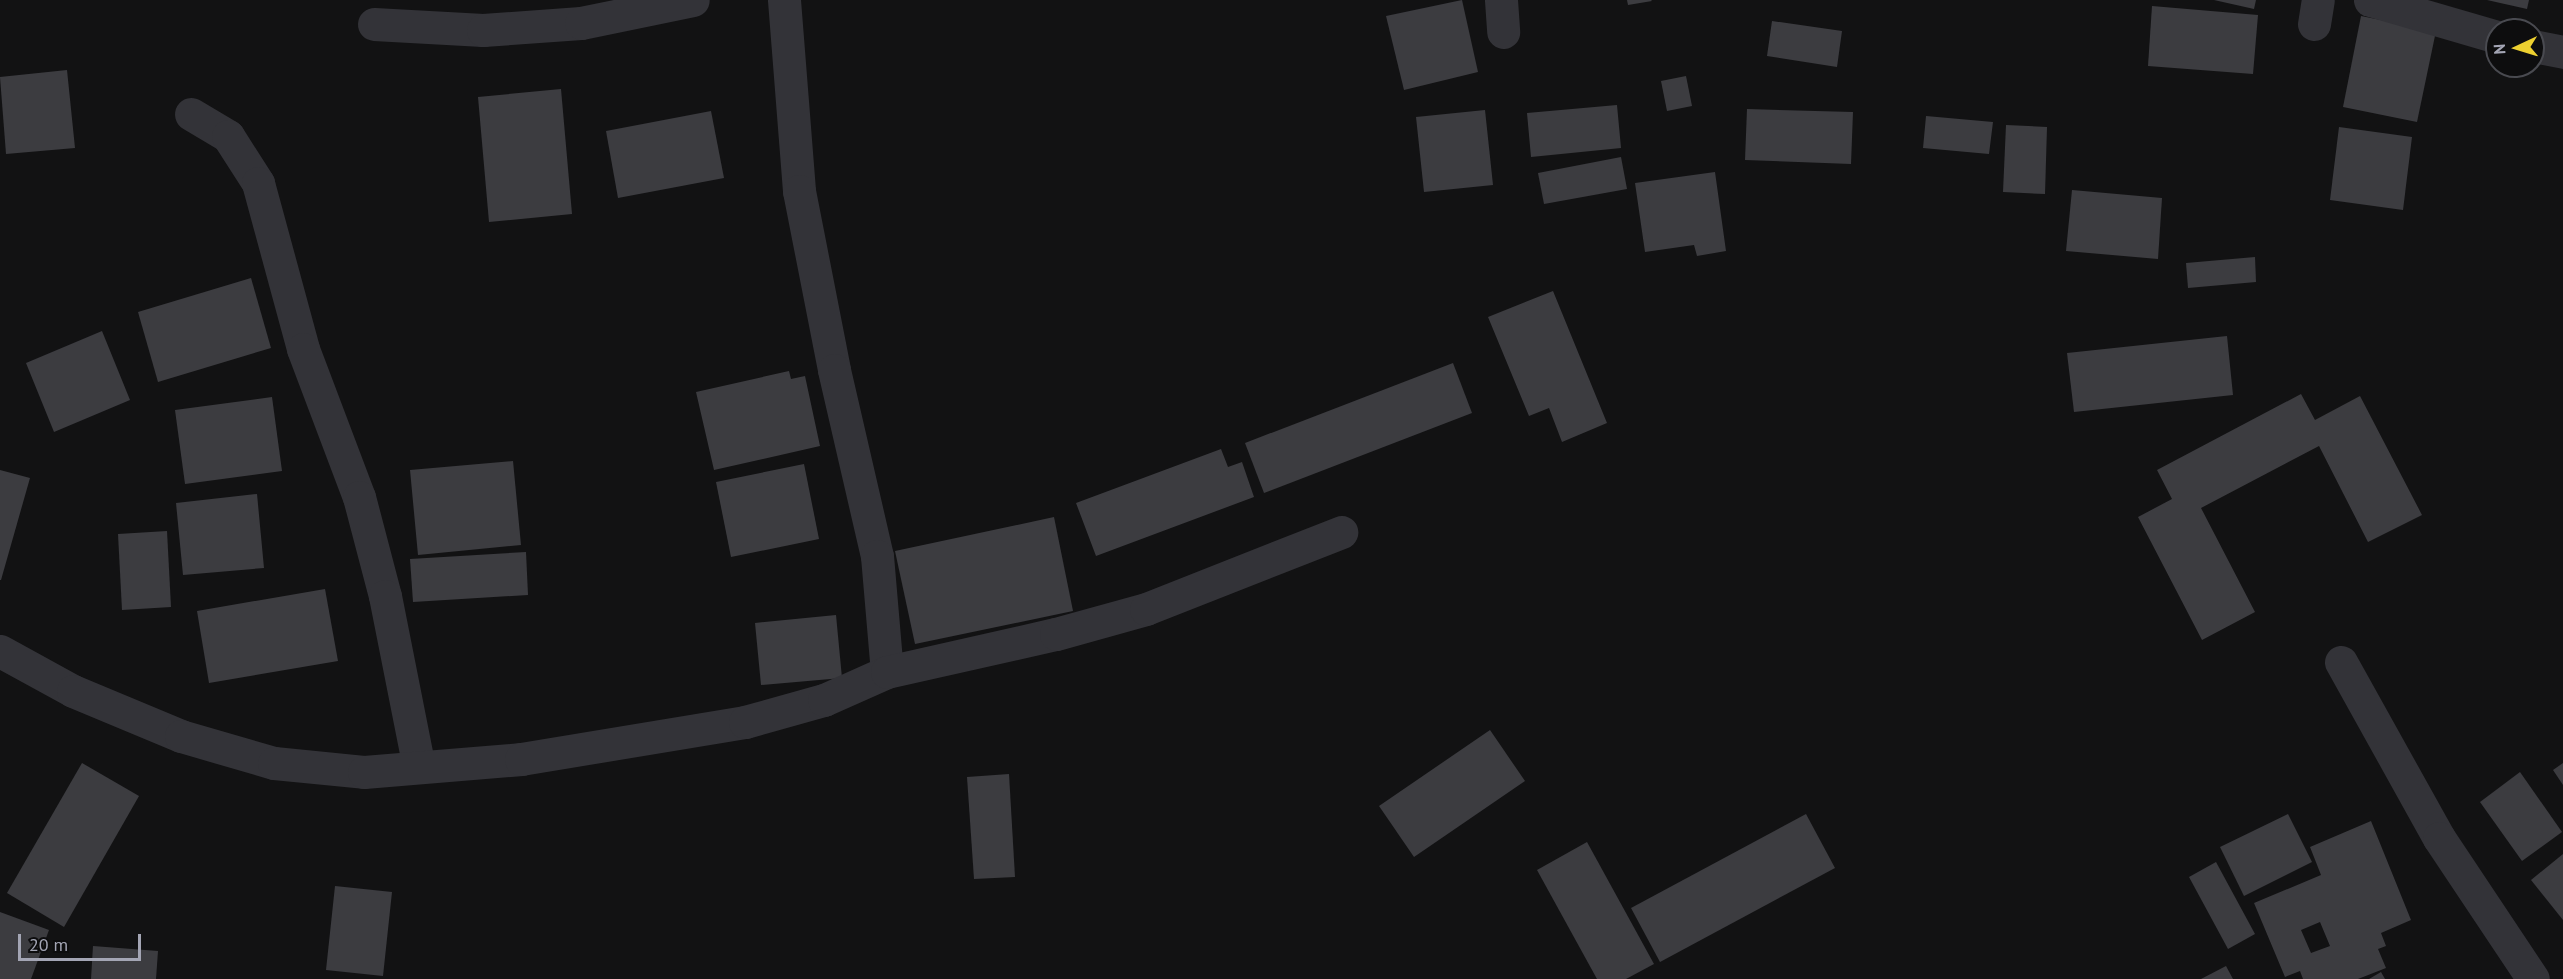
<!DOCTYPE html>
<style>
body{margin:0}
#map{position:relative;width:2563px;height:979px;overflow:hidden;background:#121213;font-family:"PT Sans",sans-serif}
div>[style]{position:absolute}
.building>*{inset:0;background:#3c3c40}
.street>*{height:33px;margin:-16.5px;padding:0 16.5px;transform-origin:16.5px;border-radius:16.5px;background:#333338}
span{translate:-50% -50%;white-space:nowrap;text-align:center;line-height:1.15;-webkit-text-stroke:4.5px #0d0d0e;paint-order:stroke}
.north{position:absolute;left:2485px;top:18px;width:60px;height:60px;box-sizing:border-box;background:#0d0d0e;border:2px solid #494a50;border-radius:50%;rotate:266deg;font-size:16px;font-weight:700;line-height:24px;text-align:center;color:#a3a5b4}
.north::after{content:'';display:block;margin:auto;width:21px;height:27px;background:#edd030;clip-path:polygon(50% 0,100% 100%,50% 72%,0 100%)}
.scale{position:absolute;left:18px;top:934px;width:123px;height:27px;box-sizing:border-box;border:3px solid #a3a5b4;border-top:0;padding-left:8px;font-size:18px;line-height:21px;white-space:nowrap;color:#a3a5b4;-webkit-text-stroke:4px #0d0d0e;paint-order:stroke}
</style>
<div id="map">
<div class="building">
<div style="clip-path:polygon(1462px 0,1478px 72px,1404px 90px,1386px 16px)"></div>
<div style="clip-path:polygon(1627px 0,1651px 0,1652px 1px,1628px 5px)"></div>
<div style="clip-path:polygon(2214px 0,2256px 0,2254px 9px)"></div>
<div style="clip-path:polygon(2487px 0,2529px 0,2527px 9px)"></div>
<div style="clip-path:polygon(2152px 6px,2258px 15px,2253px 74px,2148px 66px)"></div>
<div style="clip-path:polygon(2361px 16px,2436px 31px,2417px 122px,2343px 107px)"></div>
<div style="clip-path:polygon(1772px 21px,1842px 31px,1837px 67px,1767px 56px)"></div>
<div style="clip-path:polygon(67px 70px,75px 148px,6px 154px,0 77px)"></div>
<div style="clip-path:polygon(1686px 76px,1692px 106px,1667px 111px,1661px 81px)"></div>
<div style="clip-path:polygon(561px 89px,572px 214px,489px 222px,478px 97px)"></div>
<div style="clip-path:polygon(1617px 105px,1621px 148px,1531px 157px,1527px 113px)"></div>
<div style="clip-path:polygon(1747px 109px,1853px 112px,1851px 164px,1745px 160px)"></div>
<div style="clip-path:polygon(1485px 110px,1493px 185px,1424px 192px,1416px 117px)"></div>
<div style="clip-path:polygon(711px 111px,724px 178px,618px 198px,606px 131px)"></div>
<div style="clip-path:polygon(1926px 116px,1993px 122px,1989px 154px,1923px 148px)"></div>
<div style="clip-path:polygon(2006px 125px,2047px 127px,2045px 194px,2003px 192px)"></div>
<div style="clip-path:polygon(2339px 127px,2412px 137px,2403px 210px,2330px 200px)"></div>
<div style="clip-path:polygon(1621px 157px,1627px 189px,1544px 204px,1538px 173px)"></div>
<div style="clip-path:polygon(1715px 172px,1726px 251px,1697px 256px,1694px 245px,1645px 252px,1635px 183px)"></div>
<div style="clip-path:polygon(2072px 190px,2162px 198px,2158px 259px,2066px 251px)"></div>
<div style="clip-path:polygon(2255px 257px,2256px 282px,2188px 288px,2186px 263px)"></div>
<div style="clip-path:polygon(251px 278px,271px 348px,158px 382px,138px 312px)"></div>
<div style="clip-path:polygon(1553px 291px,1607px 423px,1562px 442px,1549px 408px,1529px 416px,1488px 317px)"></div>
<div style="clip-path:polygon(102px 331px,130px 400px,54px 432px,26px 363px)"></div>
<div style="clip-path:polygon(2227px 336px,2233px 395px,2074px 412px,2067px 353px)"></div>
<div style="clip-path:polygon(1453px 363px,1472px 413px,1264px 493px,1245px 443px)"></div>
<div style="clip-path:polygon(789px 371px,791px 379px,805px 376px,820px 446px,714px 470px,696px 392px)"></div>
<div style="clip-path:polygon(2301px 394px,2315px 420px,2360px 396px,2422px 515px,2368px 542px,2319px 446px,2201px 508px,2255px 612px,2202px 640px,2138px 517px,2172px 499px,2157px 470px)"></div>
<div style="clip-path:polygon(272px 397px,282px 471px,185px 484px,175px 410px)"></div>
<div style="clip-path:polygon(1221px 449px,1228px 467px,1242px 462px,1254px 497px,1096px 556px,1076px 503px)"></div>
<div style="clip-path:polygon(513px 461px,521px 545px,418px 555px,410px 470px)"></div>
<div style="clip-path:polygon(804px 464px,819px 539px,731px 557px,716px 482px)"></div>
<div style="clip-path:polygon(0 470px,30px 478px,1px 580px,0 580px)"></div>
<div style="clip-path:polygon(257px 494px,264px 568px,183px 575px,176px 503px)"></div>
<div style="clip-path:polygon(1054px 517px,1073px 611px,915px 644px,895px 551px)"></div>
<div style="clip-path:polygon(167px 531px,171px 607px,122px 610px,118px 534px)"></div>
<div style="clip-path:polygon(526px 552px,528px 595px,413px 602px,410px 559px)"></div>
<div style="clip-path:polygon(325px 589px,338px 661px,209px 683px,197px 611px)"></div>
<div style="clip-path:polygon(836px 615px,842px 678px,761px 685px,755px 623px)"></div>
<div style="clip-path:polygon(1490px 730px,1525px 781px,1414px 857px,1379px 806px)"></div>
<div style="clip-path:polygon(82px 763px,139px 796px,64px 927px,7px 893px)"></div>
<div style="clip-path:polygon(2563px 763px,2563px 785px,2553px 770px)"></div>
<div style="clip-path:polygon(2520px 772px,2562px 832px,2522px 861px,2480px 802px)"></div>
<div style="clip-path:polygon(1009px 774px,1015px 877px,974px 879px,967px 777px)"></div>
<div style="clip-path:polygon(1806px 814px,1835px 868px,1660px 962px,1631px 908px)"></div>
<div style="clip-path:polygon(2288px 814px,2312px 862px,2244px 896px,2220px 847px)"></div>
<div style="clip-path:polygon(evenodd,2371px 821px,2411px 920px,2381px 933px,2386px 946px,2378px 949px,2386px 968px,2358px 979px,2303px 979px,2300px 971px,2285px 977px,2254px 903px,2321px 875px,2310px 847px,2371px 821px,2320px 922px,2330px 946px,2311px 953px,2301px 930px,2320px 922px)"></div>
<div style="clip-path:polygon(1587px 842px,1654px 964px,1626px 979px,1597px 979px,1537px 870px)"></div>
<div style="clip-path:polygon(2563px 854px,2563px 920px,2531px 880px)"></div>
<div style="clip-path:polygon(2216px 862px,2255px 934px,2228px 949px,2189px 877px)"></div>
<div style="clip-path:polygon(335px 886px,392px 892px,383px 976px,326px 970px)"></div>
<div style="clip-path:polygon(0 912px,49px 930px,31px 979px,0 979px)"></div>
<div style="clip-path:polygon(93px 946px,158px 951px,156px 979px,91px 979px)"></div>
<div style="clip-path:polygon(2226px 966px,2233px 979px,2201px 979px)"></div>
<div style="clip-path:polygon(2381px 972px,2385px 979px,2369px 979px)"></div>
</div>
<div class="street">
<div style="left:784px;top:0;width:192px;rotate:85.5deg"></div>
<div style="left:799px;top:191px;width:182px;rotate:78.9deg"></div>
<div style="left:834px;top:370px;width:191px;rotate:77deg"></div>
<div style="left:877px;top:556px;width:116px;rotate:85.1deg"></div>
<div style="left:1501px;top:0;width:32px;rotate:86deg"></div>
<div style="left:2370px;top:0;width:132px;rotate:16.2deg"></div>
<div style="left:374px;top:24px;width:109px;rotate:3.2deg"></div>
<div style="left:483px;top:30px;width:98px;rotate:-4.1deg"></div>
<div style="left:581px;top:23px;width:114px;rotate:-11.6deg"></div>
<div style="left:2314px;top:24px;width:24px;rotate:-81deg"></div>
<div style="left:2533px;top:46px;width:31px;rotate:11deg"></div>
<div style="left:191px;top:114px;width:43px;rotate:30.7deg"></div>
<div style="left:228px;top:136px;width:56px;rotate:57.4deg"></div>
<div style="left:258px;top:183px;width:172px;rotate:74.8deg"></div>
<div style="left:303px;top:349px;width:158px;rotate:69.3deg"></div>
<div style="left:359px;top:497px;width:102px;rotate:75.3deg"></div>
<div style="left:385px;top:596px;width:174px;rotate:78.8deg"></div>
<div style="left:0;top:651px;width:83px;rotate:28.7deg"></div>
<div style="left:73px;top:691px;width:117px;rotate:22.6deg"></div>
<div style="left:181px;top:736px;width:97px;rotate:16.2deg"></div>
<div style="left:274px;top:763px;width:90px;rotate:5.7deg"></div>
<div style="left:364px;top:772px;width:158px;rotate:-4.7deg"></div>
<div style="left:521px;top:759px;width:227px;rotate:-9.4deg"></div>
<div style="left:745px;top:722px;width:82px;rotate:-15.6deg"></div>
<div style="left:824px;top:700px;width:69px;rotate:-24deg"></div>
<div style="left:887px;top:672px;width:173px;rotate:-12.7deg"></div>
<div style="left:1056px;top:634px;width:93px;rotate:-15.5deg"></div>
<div style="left:1146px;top:609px;width:210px;rotate:-21.5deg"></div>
<div style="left:2341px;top:662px;width:201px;rotate:60.9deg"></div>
<div style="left:2439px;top:838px;width:169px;rotate:56.3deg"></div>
</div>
<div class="north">N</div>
<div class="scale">20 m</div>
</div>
